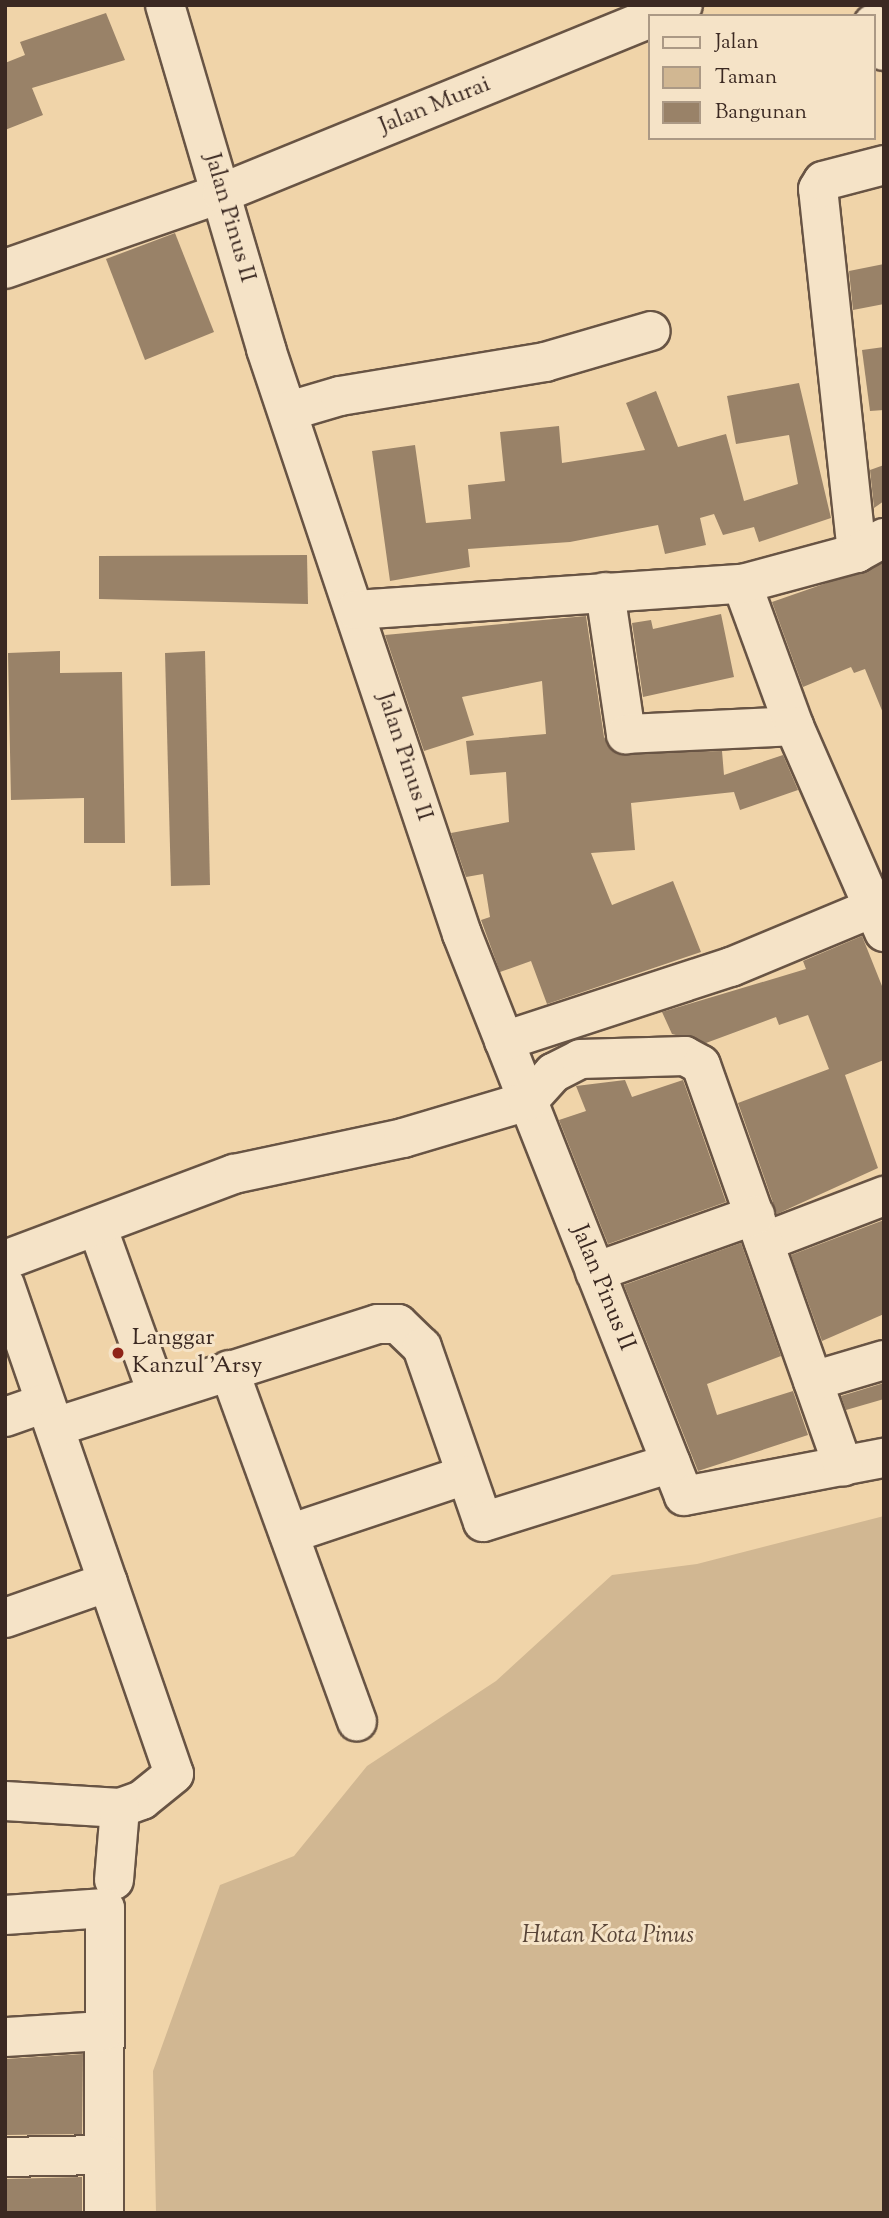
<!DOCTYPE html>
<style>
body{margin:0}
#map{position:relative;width:889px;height:2218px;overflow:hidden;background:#f0d4a9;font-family:"Sorts Mill Goudy",serif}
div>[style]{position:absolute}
.green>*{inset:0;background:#d1b792}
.building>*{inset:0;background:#998268}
.roads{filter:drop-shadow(2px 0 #685444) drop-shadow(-2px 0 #685444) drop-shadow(0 2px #685444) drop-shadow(0 -2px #685444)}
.minor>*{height:38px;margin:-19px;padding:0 19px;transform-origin:19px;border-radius:19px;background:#f5e3c7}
.dots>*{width:19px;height:19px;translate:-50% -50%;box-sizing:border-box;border:4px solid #f5e3c7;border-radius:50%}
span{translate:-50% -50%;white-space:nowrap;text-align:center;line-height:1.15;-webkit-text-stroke:6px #f5e3c7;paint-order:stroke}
.street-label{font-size:24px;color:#3b2922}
.poi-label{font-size:24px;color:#3b2922}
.left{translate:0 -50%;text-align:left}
.park-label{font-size:24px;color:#594538;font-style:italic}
.frame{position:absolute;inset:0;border:7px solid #3b2922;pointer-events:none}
.legend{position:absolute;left:648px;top:14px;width:228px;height:126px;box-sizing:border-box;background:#f5e3c7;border:2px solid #ab9985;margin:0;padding:9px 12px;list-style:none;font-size:21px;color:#3b2922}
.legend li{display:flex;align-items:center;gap:14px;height:35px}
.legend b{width:35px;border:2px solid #ab9985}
</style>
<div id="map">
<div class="green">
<div style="clip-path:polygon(884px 1516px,884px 2213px,156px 2213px,153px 2071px,220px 1885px,294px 1856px,367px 1766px,496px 1681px,612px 1575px,697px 1564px)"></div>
</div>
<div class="building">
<div style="clip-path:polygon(106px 13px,125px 60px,32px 88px,43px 115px,5px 130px,5px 63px,25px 55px,20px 42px)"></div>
<div style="clip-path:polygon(175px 233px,214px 332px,145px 360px,106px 259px)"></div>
<div style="clip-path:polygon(884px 264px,884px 304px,853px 310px,849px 271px)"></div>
<div style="clip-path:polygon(884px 347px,884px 410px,870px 411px,862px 350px)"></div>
<div style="clip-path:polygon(799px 383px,831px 518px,759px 542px,754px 527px,723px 535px,714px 514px,700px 518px,706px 545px,665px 554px,658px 525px,570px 542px,468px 549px,470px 567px,390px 581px,372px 451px,415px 445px,426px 523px,471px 519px,468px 485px,505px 481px,500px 432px,559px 426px,562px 463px,645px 450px,626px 403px,656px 391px,678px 447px,726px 434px,744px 501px,798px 484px,789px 435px,736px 444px,727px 396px)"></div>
<div style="clip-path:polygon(884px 465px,884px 501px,874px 508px,870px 470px)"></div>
<div style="clip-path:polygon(307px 555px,308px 604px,99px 599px,99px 556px)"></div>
<div style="clip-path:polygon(884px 563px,884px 713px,883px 713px,865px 669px,854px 673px,851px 667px,803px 687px,772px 602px)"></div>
<div style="clip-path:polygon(721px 614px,734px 677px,643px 697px,632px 623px,651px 620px,653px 629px)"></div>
<div style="clip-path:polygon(586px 616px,604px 737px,616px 753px,722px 751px,724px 775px,783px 755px,798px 790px,740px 810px,734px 792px,631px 803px,635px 850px,591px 853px,612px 905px,673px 881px,701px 952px,547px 1004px,531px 961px,500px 972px,481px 920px,490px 917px,483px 874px,466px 877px,451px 833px,509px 822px,506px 772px,470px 775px,466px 741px,546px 734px,542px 681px,462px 697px,474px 735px,424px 751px,385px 635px)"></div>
<div style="clip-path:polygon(60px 651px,60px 673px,122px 672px,125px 843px,84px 843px,84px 798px,11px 800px,8px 653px)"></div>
<div style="clip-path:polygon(205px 651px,210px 885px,171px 886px,165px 653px)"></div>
<div style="clip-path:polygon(862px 936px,884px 991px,884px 1060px,845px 1075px,878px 1168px,777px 1214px,738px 1103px,829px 1069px,808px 1015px,779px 1025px,776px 1017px,706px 1043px,672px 1034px,662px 1012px,806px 969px,803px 961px)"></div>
<div style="clip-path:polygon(625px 1080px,632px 1097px,683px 1080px,726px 1202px,608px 1244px,559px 1120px,586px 1111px,576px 1086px)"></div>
<div style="clip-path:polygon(884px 1220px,884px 1314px,822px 1341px,791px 1255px)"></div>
<div style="clip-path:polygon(741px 1243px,781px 1356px,707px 1384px,717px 1415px,793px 1391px,808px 1435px,698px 1471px,624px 1285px)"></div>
<div style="clip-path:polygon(884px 1383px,884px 1399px,846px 1410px,841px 1396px)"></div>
<div style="clip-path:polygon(83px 2054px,82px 2134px,5px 2135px,5px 2059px)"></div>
<div style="clip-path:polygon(82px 2177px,82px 2213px,5px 2213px,5px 2179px)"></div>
</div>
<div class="roads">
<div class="minor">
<div style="left:165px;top:5px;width:359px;rotate:73.6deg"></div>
<div style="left:266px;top:349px;width:617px;rotate:71.48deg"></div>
<div style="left:462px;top:934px;width:604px;rotate:68.45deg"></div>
<div style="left:684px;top:1496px;width:204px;rotate:-10.8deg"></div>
<div style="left:657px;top:16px;width:28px;rotate:-23deg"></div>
<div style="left:873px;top:24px;width:29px;rotate:68deg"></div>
<div style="left:5px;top:269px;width:230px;rotate:-19.3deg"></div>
<div style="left:222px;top:193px;width:461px;rotate:-22.2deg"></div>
<div style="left:289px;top:411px;width:53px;rotate:-16.4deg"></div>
<div style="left:340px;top:396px;width:208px;rotate:-9.4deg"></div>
<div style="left:545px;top:362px;width:110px;rotate:-16.3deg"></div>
<div style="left:857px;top:553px;width:366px;rotate:-96.1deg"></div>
<div style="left:818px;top:189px;width:9px;rotate:-58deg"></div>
<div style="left:823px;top:181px;width:63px;rotate:-14.7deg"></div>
<div style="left:605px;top:592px;width:144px;rotate:81.6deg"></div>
<div style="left:626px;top:734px;width:168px;rotate:-2.7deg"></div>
<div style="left:794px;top:726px;width:151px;rotate:-110.1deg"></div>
<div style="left:356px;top:610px;width:387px;rotate:-3.9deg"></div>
<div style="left:742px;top:584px;width:119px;rotate:-15.1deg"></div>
<div style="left:857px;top:553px;width:31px;rotate:-29deg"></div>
<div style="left:794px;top:726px;width:225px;rotate:66.4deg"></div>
<div style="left:504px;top:1041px;width:239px;rotate:-18.1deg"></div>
<div style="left:731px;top:967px;width:154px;rotate:-22.6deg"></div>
<div style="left:97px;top:1226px;width:177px;rotate:70.2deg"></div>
<div style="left:764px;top:1242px;width:129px;rotate:-21deg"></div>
<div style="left:5px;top:1260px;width:245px;rotate:-20.6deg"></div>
<div style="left:234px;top:1174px;width:173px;rotate:-12deg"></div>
<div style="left:403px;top:1138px;width:130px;rotate:-16.5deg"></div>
<div style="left:528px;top:1101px;width:38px;rotate:-48deg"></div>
<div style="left:553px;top:1073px;width:30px;rotate:-27deg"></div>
<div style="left:580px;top:1059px;width:105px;rotate:-1.6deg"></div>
<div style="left:685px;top:1056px;width:18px;rotate:29deg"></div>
<div style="left:701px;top:1065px;width:426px;rotate:70.5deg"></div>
<div style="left:595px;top:1272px;width:170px;rotate:-19.6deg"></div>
<div style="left:5px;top:1285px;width:517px;rotate:70.93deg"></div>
<div style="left:174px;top:1774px;width:41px;rotate:140.9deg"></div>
<div style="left:142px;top:1800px;width:23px;rotate:160deg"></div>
<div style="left:120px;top:1808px;width:115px;rotate:-176.5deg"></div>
<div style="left:229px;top:1370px;width:374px;rotate:70deg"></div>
<div style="left:813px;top:1381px;width:74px;rotate:-16.5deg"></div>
<div style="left:5px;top:1417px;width:42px;rotate:-19.3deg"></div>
<div style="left:55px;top:1427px;width:339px;rotate:-17.7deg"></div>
<div style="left:378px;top:1324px;width:20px"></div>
<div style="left:398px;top:1324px;width:33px;rotate:44deg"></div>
<div style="left:422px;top:1347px;width:185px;rotate:70.8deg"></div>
<div style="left:483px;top:1522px;width:197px;rotate:-17.4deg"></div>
<div style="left:289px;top:1534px;width:186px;rotate:-18.5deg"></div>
<div style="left:5px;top:1618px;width:109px;rotate:-19.3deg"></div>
<div style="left:114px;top:1880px;width:72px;rotate:-85.2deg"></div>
<div style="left:5px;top:1915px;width:100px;rotate:-4deg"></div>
<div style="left:105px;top:1908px;width:305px;rotate:90.2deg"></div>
<div style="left:5px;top:2037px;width:99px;rotate:-3.5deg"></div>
<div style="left:5px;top:2157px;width:99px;rotate:-1.2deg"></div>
</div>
</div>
<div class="dots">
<div style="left:118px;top:1353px;background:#8f2418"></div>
</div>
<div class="street-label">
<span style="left:435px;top:106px;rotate:-22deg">Jalan Murai</span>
<span style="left:229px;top:218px;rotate:74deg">Jalan Pinus II</span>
<span style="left:404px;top:757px;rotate:72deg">Jalan Pinus II</span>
<span style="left:602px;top:1288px;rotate:68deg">Jalan Pinus II</span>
</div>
<div class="poi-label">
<span class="left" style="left:132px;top:1353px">Langgar<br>Kanzul 'Arsy</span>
</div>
<div class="park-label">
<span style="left:608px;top:1937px">Hutan Kota Pinus</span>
</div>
<div class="frame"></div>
<ul class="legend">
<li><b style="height:9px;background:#f5e3c7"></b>Jalan</li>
<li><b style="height:19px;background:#d1b792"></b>Taman</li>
<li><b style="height:19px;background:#998268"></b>Bangunan</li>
</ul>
</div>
